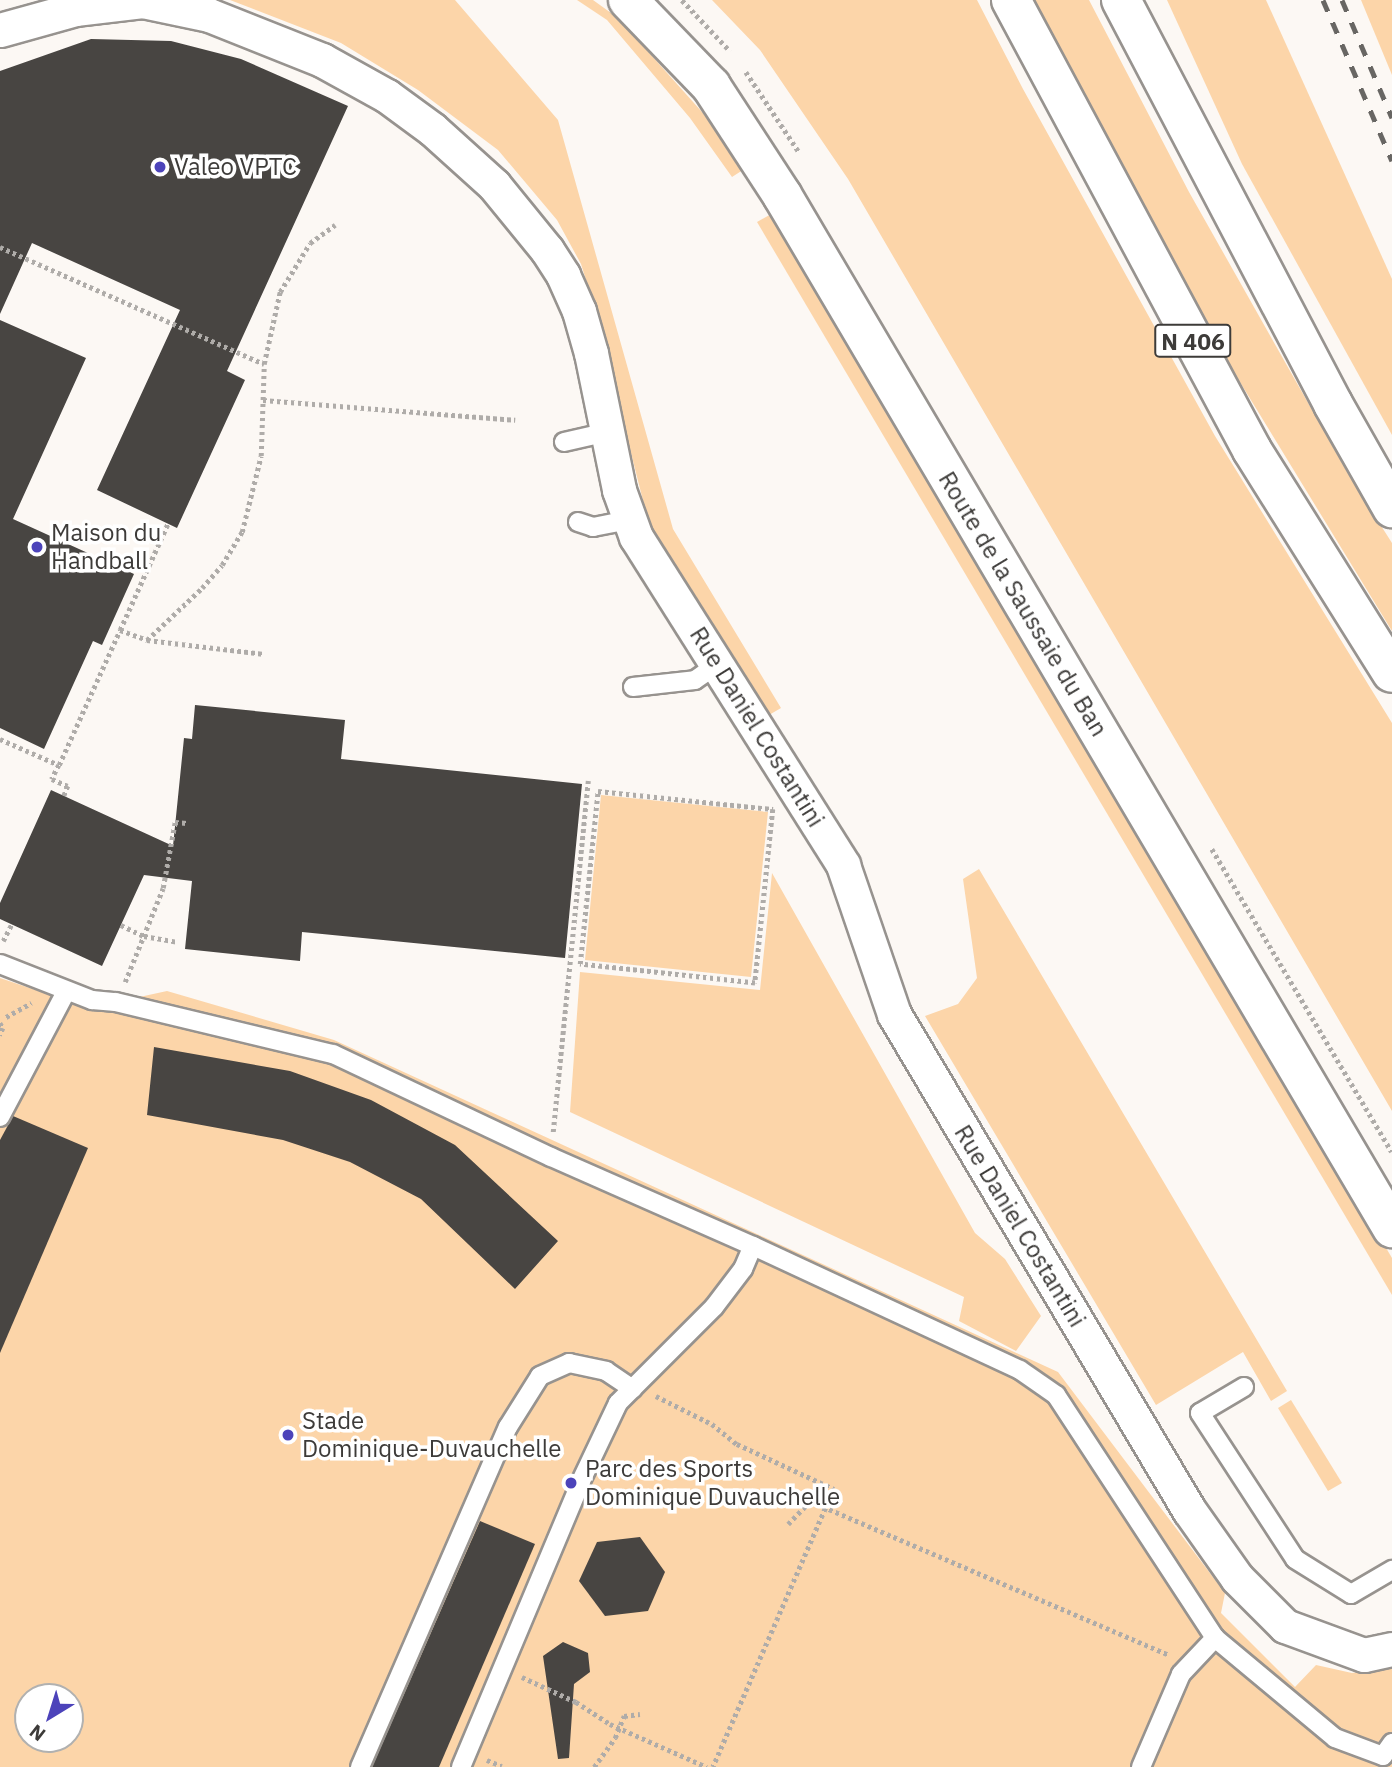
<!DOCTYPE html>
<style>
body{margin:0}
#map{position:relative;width:1392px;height:1767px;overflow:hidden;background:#fcf8f4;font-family:"IBM Plex Sans",sans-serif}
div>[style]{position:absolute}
.green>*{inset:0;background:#fcd5a9}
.building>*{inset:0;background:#484542}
.path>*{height:4.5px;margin-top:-2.25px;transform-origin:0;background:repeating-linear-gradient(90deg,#afaca9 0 3.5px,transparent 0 7px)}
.roads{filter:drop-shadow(2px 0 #97938f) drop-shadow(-2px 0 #97938f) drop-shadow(0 2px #97938f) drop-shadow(0 -2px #97938f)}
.lane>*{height:18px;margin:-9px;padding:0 9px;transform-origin:9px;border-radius:9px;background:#fff}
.street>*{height:33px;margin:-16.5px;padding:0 16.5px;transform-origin:16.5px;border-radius:16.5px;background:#fff}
.secondary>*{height:38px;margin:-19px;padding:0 19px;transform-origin:19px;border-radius:19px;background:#fff}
.highway>*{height:38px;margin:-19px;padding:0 19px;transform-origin:19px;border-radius:19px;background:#fff}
.rail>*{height:5px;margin-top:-2.5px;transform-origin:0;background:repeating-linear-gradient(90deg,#686663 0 12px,transparent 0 24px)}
.dots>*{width:19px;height:19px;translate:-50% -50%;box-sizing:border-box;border:4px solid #fff;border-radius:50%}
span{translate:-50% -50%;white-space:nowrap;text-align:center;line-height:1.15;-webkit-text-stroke:7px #fff;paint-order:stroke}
.shield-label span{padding:2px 5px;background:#fff;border:2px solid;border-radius:5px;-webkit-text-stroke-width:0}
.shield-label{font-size:23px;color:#3d3b39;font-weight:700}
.poi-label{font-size:24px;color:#3d3b39}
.left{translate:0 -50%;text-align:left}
.street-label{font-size:24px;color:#3d3b39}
.north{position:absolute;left:14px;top:1683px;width:70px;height:70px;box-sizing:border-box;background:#fff;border:2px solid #b1b1b0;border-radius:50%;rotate:218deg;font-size:19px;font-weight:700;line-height:28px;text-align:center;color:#3d3b39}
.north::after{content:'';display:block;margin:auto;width:24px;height:32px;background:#4c43ba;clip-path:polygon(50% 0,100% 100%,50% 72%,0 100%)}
</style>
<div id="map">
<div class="green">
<div style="clip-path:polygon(230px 0,455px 0,558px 120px,673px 529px,781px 708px,769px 715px,652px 536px,592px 299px,581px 264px,557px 220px,498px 150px,418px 90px,341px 43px)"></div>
<div style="clip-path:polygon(577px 0,593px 0,618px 18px,702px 112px,746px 168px,732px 177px,690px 118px,607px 20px)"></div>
<div style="clip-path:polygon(712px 0,977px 0,1023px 89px,1215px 436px,1392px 723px,1392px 1111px,848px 179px,760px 50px)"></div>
<div style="clip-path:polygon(1030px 0,1089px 0,1189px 192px,1350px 477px,1392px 543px,1392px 631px,1169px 266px)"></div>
<div style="clip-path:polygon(1167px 0,1266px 0,1392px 279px,1392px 435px,1242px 164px)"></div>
<div style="clip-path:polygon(1361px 0,1392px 0,1392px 75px)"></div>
<div style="clip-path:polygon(773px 213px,1392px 1258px,1392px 1295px,757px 222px)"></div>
<div style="clip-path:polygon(601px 795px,768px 812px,751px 977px,585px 960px)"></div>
<div style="clip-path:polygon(979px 869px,1287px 1391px,1271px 1401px,1243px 1352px,1156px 1405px,925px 1016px,958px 1004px,977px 978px,963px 879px)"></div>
<div style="clip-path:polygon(772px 873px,975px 1233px,1005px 1259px,1041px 1316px,1016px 1351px,959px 1321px,964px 1297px,570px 1112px,580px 972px,760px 990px)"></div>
<div style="clip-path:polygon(evenodd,0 978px,89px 1008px,167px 991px,334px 1040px,1058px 1372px,1225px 1593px,1221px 1613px,1295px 1687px,1316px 1665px,1352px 1673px,1392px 1667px,1392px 1767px,0 1767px,0 978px,28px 1697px,70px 1697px,70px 1739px,28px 1739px,28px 1697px)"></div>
<div style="clip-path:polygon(1291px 1400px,1342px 1483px,1328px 1491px,1278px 1408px)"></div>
</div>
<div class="building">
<div style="clip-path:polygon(91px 39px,171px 41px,241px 59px,348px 106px,227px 371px,245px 380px,177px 528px,97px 490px,180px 310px,32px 243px,0 314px,0 71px)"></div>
<div style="clip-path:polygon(0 320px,86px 358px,13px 519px,134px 574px,102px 645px,93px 641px,44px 749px,0 728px)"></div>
<div style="clip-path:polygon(195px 705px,345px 720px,341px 759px,582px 784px,565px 958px,302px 932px,300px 961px,185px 949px,192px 881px,144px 875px,102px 966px,0 919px,0 903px,51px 790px,173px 846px,184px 738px,192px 739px)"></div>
<div style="clip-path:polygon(154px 1047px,290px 1071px,371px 1100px,455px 1145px,558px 1241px,515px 1289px,421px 1199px,350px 1162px,283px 1140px,147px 1115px)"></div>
<div style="clip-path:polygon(13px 1116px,88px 1148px,0 1353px,0 1140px)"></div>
<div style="clip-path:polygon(480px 1521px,535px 1544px,439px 1767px,372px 1767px)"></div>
<div style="clip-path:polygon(640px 1537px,665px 1572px,648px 1611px,605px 1616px,579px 1581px,597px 1542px)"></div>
<div style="clip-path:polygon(563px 1642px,588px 1653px,590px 1672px,574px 1684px,569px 1758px,558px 1759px,543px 1656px)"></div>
</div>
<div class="path">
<div style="left:682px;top:0;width:70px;rotate:46.7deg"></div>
<div style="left:746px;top:72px;width:96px;rotate:56.5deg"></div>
<div style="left:0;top:247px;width:289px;rotate:23.9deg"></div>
<div style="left:263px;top:400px;width:253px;rotate:4.5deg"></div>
<div style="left:120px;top:630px;width:117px;rotate:-65.8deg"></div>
<div style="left:147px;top:640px;width:76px;rotate:-43.4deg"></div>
<div style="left:202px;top:588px;width:30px;rotate:-49deg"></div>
<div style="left:222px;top:565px;width:39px;rotate:-59deg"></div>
<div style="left:242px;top:532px;width:78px;rotate:-76deg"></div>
<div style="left:261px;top:456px;width:92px;rotate:-88.1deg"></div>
<div style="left:264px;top:364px;width:74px;rotate:-77.5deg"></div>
<div style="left:280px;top:292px;width:57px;rotate:-58.5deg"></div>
<div style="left:310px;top:243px;width:31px;rotate:-36deg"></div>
<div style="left:0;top:739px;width:64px;rotate:23.8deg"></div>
<div style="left:59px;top:765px;width:148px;rotate:-65.7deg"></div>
<div style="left:120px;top:630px;width:29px;rotate:20deg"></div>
<div style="left:147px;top:640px;width:118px;rotate:6.8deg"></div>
<div style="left:59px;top:765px;width:16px;rotate:117deg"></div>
<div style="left:52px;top:779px;width:17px;rotate:24deg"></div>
<div style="left:68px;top:786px;width:11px;rotate:112deg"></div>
<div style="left:598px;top:791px;width:176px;rotate:5.9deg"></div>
<div style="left:773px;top:809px;width:175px;rotate:95.9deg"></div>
<div style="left:755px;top:983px;width:176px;rotate:-173.8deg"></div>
<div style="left:580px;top:964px;width:174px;rotate:-84.1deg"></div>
<div style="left:1212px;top:849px;width:352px;rotate:59.3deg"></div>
<div style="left:121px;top:925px;width:25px;rotate:26deg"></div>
<div style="left:144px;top:936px;width:34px;rotate:10deg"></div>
<div style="left:3px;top:941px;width:18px;rotate:-63deg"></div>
<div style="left:125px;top:982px;width:101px;rotate:-68deg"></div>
<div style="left:163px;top:888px;width:67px;rotate:-79.7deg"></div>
<div style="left:175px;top:822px;width:12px;rotate:5deg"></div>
<div style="left:6px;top:1017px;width:29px;rotate:-29deg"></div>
<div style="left:0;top:1023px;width:6px;rotate:59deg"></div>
<div style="left:3px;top:1028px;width:8px;rotate:113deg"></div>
<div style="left:553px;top:1132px;width:353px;rotate:-84.3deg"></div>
<div style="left:656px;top:1396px;width:63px;rotate:26.6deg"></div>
<div style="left:712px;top:1424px;width:32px;rotate:39deg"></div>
<div style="left:737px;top:1444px;width:107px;rotate:24.9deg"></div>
<div style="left:834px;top:1489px;width:303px;rotate:113.5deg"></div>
<div style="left:788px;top:1524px;width:32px;rotate:-46deg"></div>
<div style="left:810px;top:1501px;width:391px;rotate:23.2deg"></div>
<div style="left:522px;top:1677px;width:60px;rotate:24.8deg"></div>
<div style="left:576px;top:1702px;width:40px;rotate:32.9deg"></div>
<div style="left:610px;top:1724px;width:106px;rotate:23.9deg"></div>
<div style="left:487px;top:1760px;width:16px;rotate:22deg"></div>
<div style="left:594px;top:1767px;width:36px;rotate:-54deg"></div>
<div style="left:615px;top:1738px;width:24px;rotate:-68deg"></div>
<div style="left:624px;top:1716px;width:16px;rotate:-7deg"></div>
</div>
<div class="roads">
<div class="lane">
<div style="left:564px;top:442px;width:45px;rotate:-12.8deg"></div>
<div style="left:578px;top:522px;width:16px;rotate:18deg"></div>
<div style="left:593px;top:527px;width:37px;rotate:-11deg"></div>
<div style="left:633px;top:687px;width:62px;rotate:-6.4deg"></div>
<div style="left:695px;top:680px;width:28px;rotate:-35deg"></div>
<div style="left:0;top:964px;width:99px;rotate:21.4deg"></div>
<div style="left:92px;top:1000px;width:24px;rotate:5deg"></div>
<div style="left:116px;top:1002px;width:223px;rotate:13.5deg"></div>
<div style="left:333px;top:1054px;width:241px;rotate:25.3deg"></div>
<div style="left:551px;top:1157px;width:221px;rotate:23.8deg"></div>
<div style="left:753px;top:1246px;width:294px;rotate:24.9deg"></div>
<div style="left:1020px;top:1370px;width:44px;rotate:34.8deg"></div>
<div style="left:1056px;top:1395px;width:290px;rotate:56.8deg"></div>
<div style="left:1215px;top:1638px;width:156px;rotate:39.8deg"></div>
<div style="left:1335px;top:1738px;width:51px;rotate:20.6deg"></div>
<div style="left:1383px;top:1756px;width:16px;rotate:-55deg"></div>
<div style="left:0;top:1117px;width:141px;rotate:-62.2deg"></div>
<div style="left:1244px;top:1387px;width:51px;rotate:149.4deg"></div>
<div style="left:1200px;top:1413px;width:174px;rotate:56.9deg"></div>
<div style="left:1295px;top:1559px;width:66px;rotate:32deg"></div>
<div style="left:1351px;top:1594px;width:48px;rotate:-30.3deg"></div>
<div style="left:360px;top:1767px;width:371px;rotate:-66.5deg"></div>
<div style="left:508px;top:1427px;width:60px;rotate:-57.9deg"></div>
<div style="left:540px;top:1376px;width:32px;rotate:-24deg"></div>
<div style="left:569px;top:1363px;width:38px;rotate:12deg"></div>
<div style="left:606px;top:1371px;width:32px;rotate:34deg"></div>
<div style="left:461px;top:1767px;width:310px;rotate:-67.2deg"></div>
<div style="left:581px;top:1481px;width:86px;rotate:-64.6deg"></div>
<div style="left:618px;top:1403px;width:136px;rotate:-45deg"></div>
<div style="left:714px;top:1307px;width:48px;rotate:-52.7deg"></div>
<div style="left:743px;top:1269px;width:25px;rotate:-67deg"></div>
<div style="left:1141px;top:1767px;width:101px;rotate:-66.7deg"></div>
<div style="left:1181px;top:1674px;width:50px;rotate:-46.6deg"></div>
</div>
<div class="street">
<div style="left:0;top:30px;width:78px;rotate:-15.6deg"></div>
<div style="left:75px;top:9px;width:68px;rotate:-6.7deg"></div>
<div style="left:143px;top:1px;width:67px;rotate:12deg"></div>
<div style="left:209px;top:15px;width:122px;rotate:21.7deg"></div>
<div style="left:322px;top:60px;width:74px;rotate:29deg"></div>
<div style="left:387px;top:96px;width:56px;rotate:36.3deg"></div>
<div style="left:432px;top:129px;width:84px;rotate:42.1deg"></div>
<div style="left:494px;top:185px;width:84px;rotate:50.8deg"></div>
<div style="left:547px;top:250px;width:30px;rotate:57deg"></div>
<div style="left:563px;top:275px;width:39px;rotate:66deg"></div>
<div style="left:579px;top:311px;width:44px;rotate:74.1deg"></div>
<div style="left:591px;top:353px;width:140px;rotate:78.4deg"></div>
<div style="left:619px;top:490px;width:50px;rotate:70.1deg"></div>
<div style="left:636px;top:537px;width:388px;rotate:57.7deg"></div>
<div style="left:843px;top:865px;width:157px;rotate:71.1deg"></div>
<div style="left:894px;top:1014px;width:577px;rotate:59.26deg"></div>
<div style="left:1189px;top:1510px;width:83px;rotate:54.8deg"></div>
<div style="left:1237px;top:1578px;width:68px;rotate:45deg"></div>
<div style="left:1285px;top:1626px;width:84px;rotate:20.2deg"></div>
<div style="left:1364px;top:1655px;width:29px;rotate:-12deg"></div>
</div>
<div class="secondary">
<div style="left:628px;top:0;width:120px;rotate:46deg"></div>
<div style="left:711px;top:86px;width:130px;rotate:56.9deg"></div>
<div style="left:782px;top:195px;width:1200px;rotate:59.44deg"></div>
</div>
<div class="highway">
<div style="left:1011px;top:0;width:510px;rotate:61.83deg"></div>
<div style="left:1252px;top:450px;width:263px;rotate:57.9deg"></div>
<div style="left:1121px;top:0;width:456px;rotate:62.3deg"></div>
<div style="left:1333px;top:404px;width:120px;rotate:60.4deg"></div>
</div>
</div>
<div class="rail">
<div style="left:1323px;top:0;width:175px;rotate:66.8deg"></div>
<div style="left:1342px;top:0;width:128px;rotate:67deg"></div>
</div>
<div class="dots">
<div style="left:160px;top:167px;background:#4c43ba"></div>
<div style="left:37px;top:547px;background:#4c43ba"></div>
<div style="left:288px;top:1435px;background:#4c43ba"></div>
<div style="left:571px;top:1483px;background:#4c43ba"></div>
</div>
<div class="shield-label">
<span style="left:1193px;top:341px">N 406</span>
</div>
<div class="poi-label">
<span class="left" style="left:174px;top:167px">Valeo VPTC</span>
<span class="left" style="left:51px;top:547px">Maison du<br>Handball</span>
<span class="left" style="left:302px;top:1435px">Stade<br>Dominique-Duvauchelle</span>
<span class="left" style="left:585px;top:1483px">Parc des Sports<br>Dominique Duvauchelle</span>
</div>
<div class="street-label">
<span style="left:1023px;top:604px;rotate:59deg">Route de la Saussaie du Ban</span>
<span style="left:757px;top:727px;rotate:58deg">Rue Daniel Costantini</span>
<span style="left:1020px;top:1226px;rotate:59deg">Rue Daniel Costantini</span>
</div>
<div class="north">N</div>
</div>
